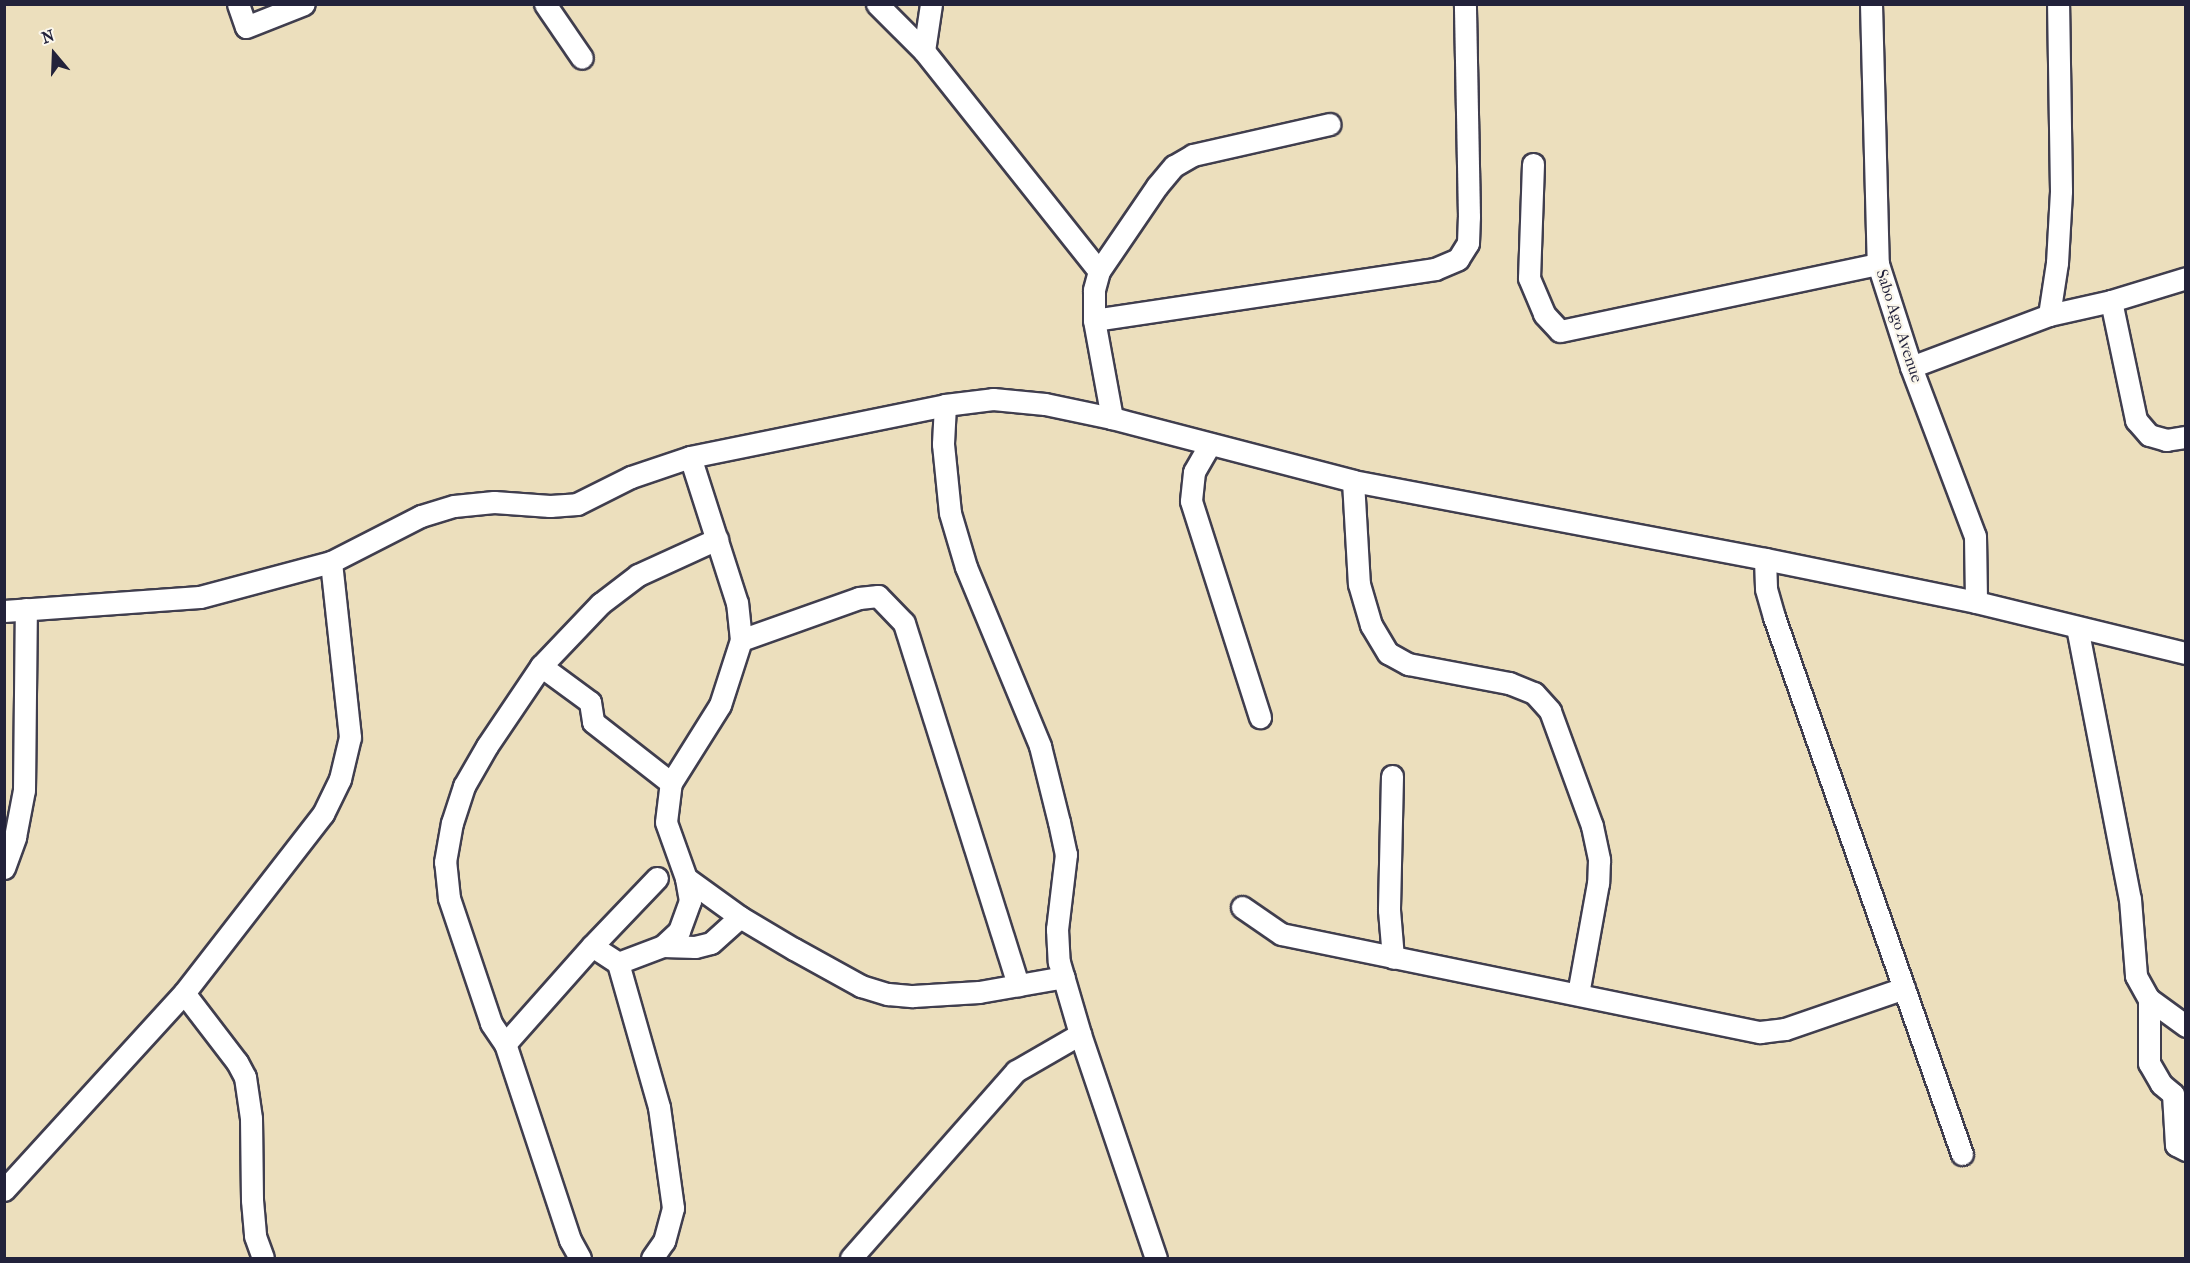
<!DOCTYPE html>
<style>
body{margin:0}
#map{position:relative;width:2190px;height:1263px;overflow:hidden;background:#ecdfbd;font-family:"IM FELL French Canon",serif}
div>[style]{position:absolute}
.roads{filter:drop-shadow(2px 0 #403e4e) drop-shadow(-2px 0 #403e4e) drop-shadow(0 2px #403e4e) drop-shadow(0 -2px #403e4e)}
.minor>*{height:21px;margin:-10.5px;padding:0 10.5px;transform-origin:10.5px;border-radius:10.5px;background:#fff}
span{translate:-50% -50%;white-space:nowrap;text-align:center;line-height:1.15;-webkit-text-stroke:4.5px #fbf7ec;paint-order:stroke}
.street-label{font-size:16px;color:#22223b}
.frame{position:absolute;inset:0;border:6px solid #22223b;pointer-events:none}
.north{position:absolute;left:24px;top:24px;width:60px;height:60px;-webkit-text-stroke:4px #fbf7ec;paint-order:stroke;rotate:341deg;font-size:16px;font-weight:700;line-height:24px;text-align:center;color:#22223b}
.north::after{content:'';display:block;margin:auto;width:21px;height:27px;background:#22223b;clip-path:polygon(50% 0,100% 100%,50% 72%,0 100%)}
</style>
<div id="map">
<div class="roads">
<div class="minor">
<div style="left:238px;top:4px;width:24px;rotate:71deg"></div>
<div style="left:246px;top:27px;width:62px;rotate:-21.6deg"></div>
<div style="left:545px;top:4px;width:65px;rotate:55.6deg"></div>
<div style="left:877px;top:4px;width:66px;rotate:45deg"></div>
<div style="left:924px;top:51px;width:281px;rotate:51.5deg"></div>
<div style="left:1099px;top:271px;width:20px;rotate:105deg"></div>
<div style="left:1094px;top:290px;width:30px;rotate:90deg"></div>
<div style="left:1094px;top:320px;width:100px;rotate:79.6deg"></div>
<div style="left:1871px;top:4px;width:260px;rotate:88.5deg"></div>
<div style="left:1878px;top:264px;width:108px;rotate:72.2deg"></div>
<div style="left:1911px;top:367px;width:181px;rotate:69.3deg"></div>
<div style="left:1975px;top:536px;width:66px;rotate:89.1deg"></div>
<div style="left:924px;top:51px;width:48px;rotate:-81.5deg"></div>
<div style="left:1533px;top:164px;width:114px;rotate:92deg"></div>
<div style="left:1529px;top:278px;width:39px;rotate:67deg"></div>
<div style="left:1544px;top:314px;width:23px;rotate:47deg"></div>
<div style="left:1560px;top:331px;width:325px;rotate:-11.9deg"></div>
<div style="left:1099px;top:271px;width:103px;rotate:-55.7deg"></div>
<div style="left:1157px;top:186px;width:26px;rotate:-50deg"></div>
<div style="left:1174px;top:166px;width:22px;rotate:-30deg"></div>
<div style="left:1193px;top:155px;width:140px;rotate:-12.8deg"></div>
<div style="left:2111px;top:301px;width:122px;rotate:78.1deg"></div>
<div style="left:2136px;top:420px;width:20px;rotate:49deg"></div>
<div style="left:2149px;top:435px;width:18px;rotate:16deg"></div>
<div style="left:2166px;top:440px;width:20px;rotate:-9deg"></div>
<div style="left:2049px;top:315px;width:53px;rotate:-81.3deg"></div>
<div style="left:2057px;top:263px;width:72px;rotate:-86.8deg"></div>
<div style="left:2061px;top:191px;width:187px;rotate:-90.9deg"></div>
<div style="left:1094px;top:320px;width:345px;rotate:-8.5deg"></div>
<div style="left:1435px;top:269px;width:25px;rotate:-23deg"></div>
<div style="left:1458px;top:259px;width:19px;rotate:-58deg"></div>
<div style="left:1468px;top:243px;width:26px;rotate:-88deg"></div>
<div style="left:1469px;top:217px;width:213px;rotate:-91.1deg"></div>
<div style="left:1911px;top:367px;width:147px;rotate:-20.6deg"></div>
<div style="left:2049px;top:315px;width:64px;rotate:-12.7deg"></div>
<div style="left:2111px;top:301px;width:78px;rotate:-17deg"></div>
<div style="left:945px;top:405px;width:39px;rotate:93deg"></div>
<div style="left:943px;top:444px;width:69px;rotate:84.2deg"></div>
<div style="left:950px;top:513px;width:56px;rotate:73.5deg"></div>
<div style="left:966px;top:567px;width:194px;rotate:67.5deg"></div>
<div style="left:1040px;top:746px;width:78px;rotate:76deg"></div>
<div style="left:1059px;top:822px;width:33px;rotate:78deg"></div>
<div style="left:1066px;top:854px;width:76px;rotate:96.8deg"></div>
<div style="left:1057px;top:929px;width:33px;rotate:87deg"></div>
<div style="left:1059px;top:962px;width:75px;rotate:73.7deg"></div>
<div style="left:1080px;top:1034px;width:237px;rotate:71.3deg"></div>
<div style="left:1210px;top:444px;width:32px;rotate:120deg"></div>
<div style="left:1194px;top:472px;width:29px;rotate:96deg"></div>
<div style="left:1191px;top:501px;width:227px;rotate:72.3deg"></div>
<div style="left:1353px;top:481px;width:103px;rotate:86.7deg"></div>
<div style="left:1359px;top:584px;width:43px;rotate:73.7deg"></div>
<div style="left:1371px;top:625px;width:33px;rotate:59deg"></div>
<div style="left:1388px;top:653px;width:23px;rotate:29deg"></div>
<div style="left:1408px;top:664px;width:103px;rotate:10.7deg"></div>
<div style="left:1509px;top:683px;width:27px;rotate:22deg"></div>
<div style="left:1534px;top:693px;width:24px;rotate:48deg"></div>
<div style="left:1550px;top:711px;width:122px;rotate:69.9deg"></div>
<div style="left:1592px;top:826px;width:35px;rotate:78deg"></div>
<div style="left:1599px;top:860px;width:23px;rotate:92deg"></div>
<div style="left:1598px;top:883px;width:113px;rotate:100.2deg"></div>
<div style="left:1765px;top:559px;width:30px;rotate:88deg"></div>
<div style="left:1766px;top:589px;width:29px;rotate:74deg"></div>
<div style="left:1774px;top:617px;width:569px;rotate:70.71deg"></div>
<div style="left:4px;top:611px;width:196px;rotate:-4.1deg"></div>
<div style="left:200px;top:597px;width:136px;rotate:-15deg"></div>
<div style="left:331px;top:562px;width:101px;rotate:-27.1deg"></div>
<div style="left:421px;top:516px;width:34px;rotate:-17deg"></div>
<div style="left:454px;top:506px;width:40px;rotate:-5.7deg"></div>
<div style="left:494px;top:502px;width:56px;rotate:4.1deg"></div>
<div style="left:550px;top:506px;width:27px;rotate:-4deg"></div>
<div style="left:577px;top:504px;width:60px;rotate:-26.6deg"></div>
<div style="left:631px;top:477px;width:62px;rotate:-18.7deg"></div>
<div style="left:690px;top:457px;width:260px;rotate:-11.5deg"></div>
<div style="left:945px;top:405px;width:48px;rotate:-7.1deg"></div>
<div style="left:993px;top:399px;width:52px;rotate:5.5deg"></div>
<div style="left:1045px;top:404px;width:68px;rotate:11.8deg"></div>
<div style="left:1112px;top:418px;width:249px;rotate:14.6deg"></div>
<div style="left:1353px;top:481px;width:419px;rotate:10.7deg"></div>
<div style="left:1765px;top:559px;width:215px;rotate:11.5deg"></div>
<div style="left:1976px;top:602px;width:216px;rotate:13.7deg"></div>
<div style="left:2077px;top:627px;width:277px;rotate:79deg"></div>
<div style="left:2130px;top:899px;width:77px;rotate:85.5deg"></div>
<div style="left:2136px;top:976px;width:26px;rotate:61deg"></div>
<div style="left:2149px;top:999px;width:46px;rotate:36.1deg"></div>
<div style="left:741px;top:640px;width:125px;rotate:-19.6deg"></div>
<div style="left:859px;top:598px;width:19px;rotate:-6deg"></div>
<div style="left:878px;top:596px;width:37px;rotate:46deg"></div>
<div style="left:904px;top:623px;width:380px;rotate:72.5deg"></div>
<div style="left:541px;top:666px;width:61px;rotate:36.3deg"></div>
<div style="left:590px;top:702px;width:20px;rotate:81deg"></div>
<div style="left:593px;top:722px;width:99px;rotate:38deg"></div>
<div style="left:1392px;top:776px;width:134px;rotate:91.3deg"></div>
<div style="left:1389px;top:910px;width:48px;rotate:85.2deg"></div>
<div style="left:4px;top:868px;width:33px;rotate:-70deg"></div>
<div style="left:15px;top:837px;width:48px;rotate:-79.2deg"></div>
<div style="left:24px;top:790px;width:181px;rotate:-89.4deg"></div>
<div style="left:686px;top:878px;width:67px;rotate:35.8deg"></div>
<div style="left:740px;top:917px;width:63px;rotate:30.7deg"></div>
<div style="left:794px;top:949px;width:77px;rotate:28.9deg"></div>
<div style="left:861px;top:986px;width:28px;rotate:17deg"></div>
<div style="left:888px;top:994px;width:25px;rotate:5deg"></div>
<div style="left:913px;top:996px;width:66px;rotate:-3.5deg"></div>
<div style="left:979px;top:992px;width:86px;rotate:-10deg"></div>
<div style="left:1242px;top:907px;width:47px;rotate:34.7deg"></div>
<div style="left:1281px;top:934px;width:489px;rotate:11.6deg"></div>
<div style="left:1760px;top:1032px;width:25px;rotate:-7deg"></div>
<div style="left:1785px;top:1029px;width:126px;rotate:-19deg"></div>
<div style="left:592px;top:946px;width:94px;rotate:-46.3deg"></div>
<div style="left:663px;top:946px;width:32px;rotate:2deg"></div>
<div style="left:695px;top:947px;width:16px;rotate:-14deg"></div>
<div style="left:711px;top:943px;width:39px;rotate:-42deg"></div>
<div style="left:618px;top:963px;width:48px;rotate:-20.7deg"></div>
<div style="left:663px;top:946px;width:22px;rotate:-43deg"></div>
<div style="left:679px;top:931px;width:32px;rotate:-70deg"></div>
<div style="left:690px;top:901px;width:23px;rotate:-100deg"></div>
<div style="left:686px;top:878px;width:59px;rotate:-109.7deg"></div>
<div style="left:666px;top:822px;width:39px;rotate:-83deg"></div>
<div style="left:671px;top:783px;width:92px;rotate:-57.9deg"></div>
<div style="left:720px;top:705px;width:68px;rotate:-72.1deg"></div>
<div style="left:741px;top:640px;width:37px;rotate:-96deg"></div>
<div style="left:737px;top:603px;width:153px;rotate:-107.8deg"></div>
<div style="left:184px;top:993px;width:87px;rotate:52.5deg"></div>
<div style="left:237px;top:1062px;width:17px;rotate:62deg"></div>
<div style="left:245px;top:1077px;width:41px;rotate:81.7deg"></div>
<div style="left:251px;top:1118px;width:82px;rotate:89.3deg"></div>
<div style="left:252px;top:1200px;width:36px;rotate:85deg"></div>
<div style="left:255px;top:1236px;width:23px;rotate:70deg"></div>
<div style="left:2149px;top:999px;width:64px;rotate:90deg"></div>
<div style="left:2149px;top:1063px;width:24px;rotate:60deg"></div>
<div style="left:2161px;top:1084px;width:16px;rotate:40deg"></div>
<div style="left:2173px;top:1094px;width:51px;rotate:86.6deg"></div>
<div style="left:2176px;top:1145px;width:11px;rotate:27deg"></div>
<div style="left:505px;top:1044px;width:25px;rotate:-124deg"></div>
<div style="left:491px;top:1023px;width:132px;rotate:-108.6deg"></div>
<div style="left:449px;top:898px;width:36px;rotate:-96deg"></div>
<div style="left:445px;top:862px;width:40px;rotate:-80deg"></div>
<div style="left:452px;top:823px;width:39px;rotate:-72deg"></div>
<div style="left:464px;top:786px;width:46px;rotate:-60.1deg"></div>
<div style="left:487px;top:746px;width:97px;rotate:-56deg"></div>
<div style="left:541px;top:666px;width:86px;rotate:-46.4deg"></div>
<div style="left:600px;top:604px;width:48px;rotate:-37.3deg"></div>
<div style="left:638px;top:575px;width:87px;rotate:-24.5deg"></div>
<div style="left:4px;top:1190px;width:267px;rotate:-47.6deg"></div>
<div style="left:184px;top:993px;width:227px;rotate:-52.2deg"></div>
<div style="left:323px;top:814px;width:39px;rotate:-64deg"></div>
<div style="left:340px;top:779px;width:43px;rotate:-76.6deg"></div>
<div style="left:350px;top:737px;width:176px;rotate:-96.2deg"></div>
<div style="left:580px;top:1258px;width:21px;rotate:-119deg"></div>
<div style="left:570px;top:1240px;width:206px;rotate:-108.3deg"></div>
<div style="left:505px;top:1044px;width:131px;rotate:-48.4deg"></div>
<div style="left:592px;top:946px;width:31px;rotate:33deg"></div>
<div style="left:618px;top:963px;width:150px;rotate:74.1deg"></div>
<div style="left:659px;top:1107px;width:102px;rotate:82.1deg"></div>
<div style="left:673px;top:1208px;width:34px;rotate:105deg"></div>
<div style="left:664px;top:1241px;width:21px;rotate:125deg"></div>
<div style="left:851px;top:1258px;width:249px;rotate:-48.6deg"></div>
<div style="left:1016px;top:1071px;width:74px;rotate:-30deg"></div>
</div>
</div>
<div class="street-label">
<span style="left:1899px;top:326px;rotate:72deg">Sabo Ago Avenue</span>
</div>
<div class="frame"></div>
<div class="north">N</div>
</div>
